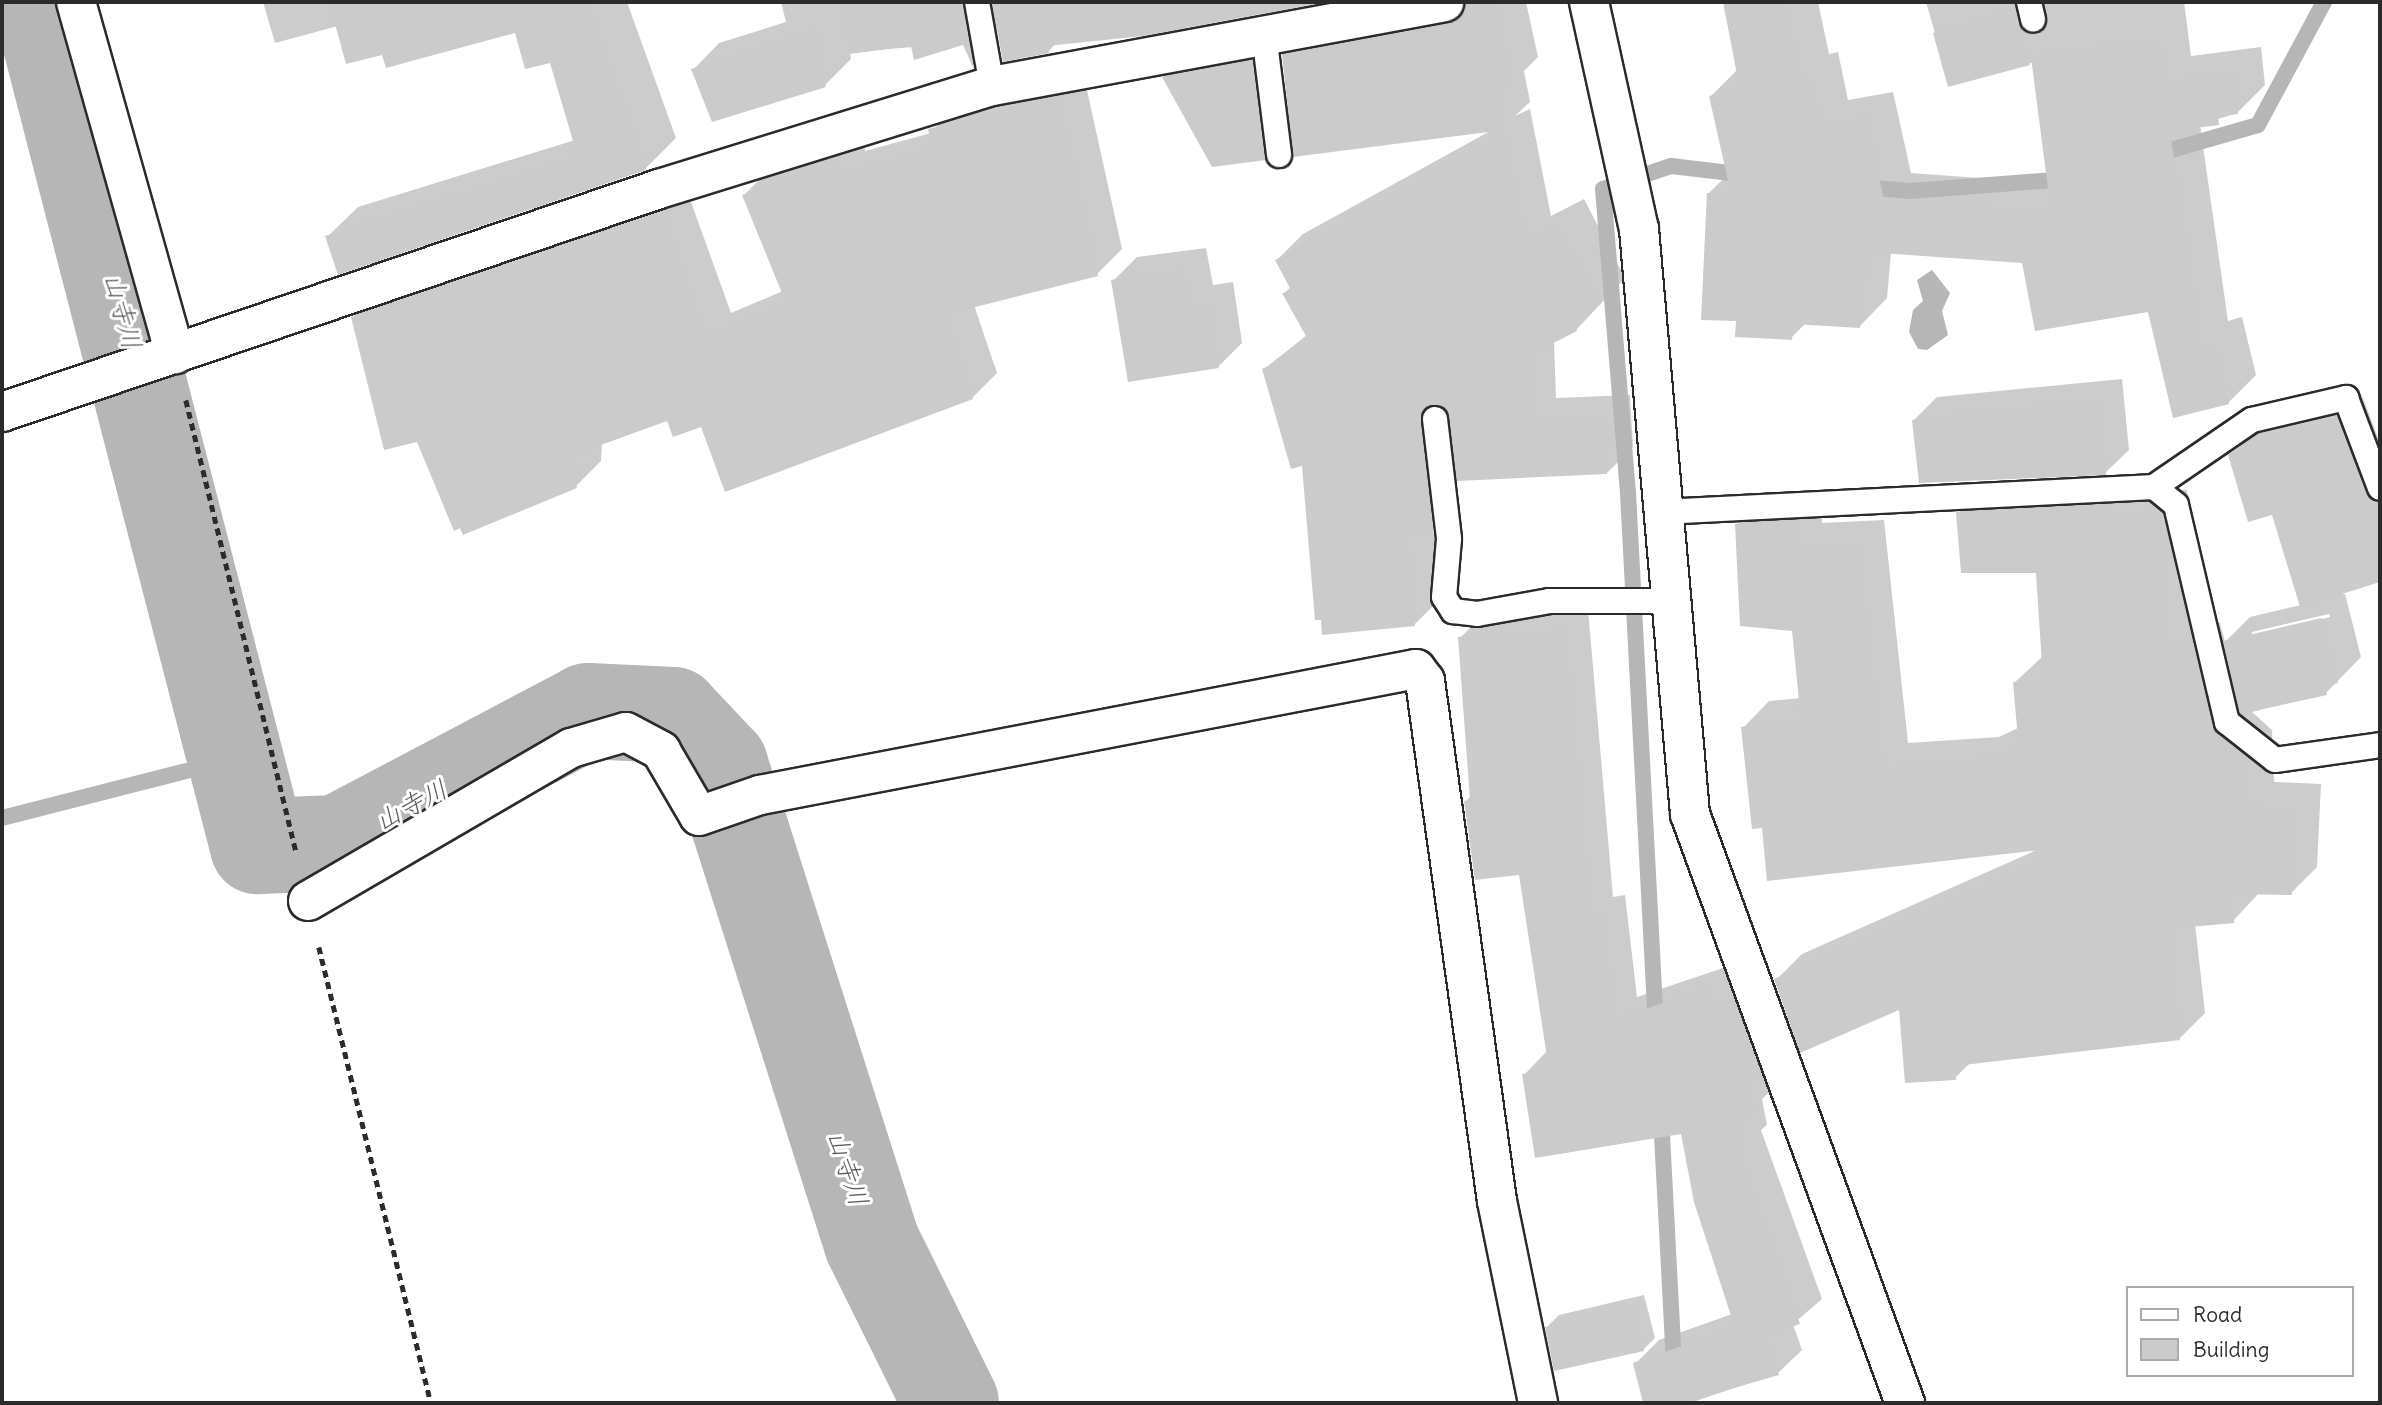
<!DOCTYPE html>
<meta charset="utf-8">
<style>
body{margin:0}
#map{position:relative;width:2382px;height:1405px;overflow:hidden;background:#fff;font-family:Delius,"Klee One",sans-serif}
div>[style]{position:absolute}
.water>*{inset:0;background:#b6b6b6}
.shadow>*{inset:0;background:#0003}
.stream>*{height:16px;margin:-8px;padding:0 8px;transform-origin:8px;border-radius:8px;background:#b6b6b6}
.river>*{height:96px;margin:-48px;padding:0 48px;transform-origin:48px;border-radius:48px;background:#b6b6b6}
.building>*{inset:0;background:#cbcbcb}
.path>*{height:4.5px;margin-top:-2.25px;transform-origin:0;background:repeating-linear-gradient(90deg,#2b2b2b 0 7px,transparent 0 12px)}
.roads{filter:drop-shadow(2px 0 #2b2b2b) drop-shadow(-2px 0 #2b2b2b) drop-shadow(0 2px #2b2b2b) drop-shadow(0 -2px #2b2b2b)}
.service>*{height:24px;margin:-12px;padding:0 12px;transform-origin:12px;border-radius:12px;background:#fff}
.minor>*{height:38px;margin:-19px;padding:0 19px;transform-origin:19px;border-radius:19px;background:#fff}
span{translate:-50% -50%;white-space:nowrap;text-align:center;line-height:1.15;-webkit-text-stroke:6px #fff;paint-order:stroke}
.water-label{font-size:26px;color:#5c5c5c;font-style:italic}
.frame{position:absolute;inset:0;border:4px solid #2b2b2b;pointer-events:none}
.legend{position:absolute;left:2126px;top:1286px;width:228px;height:91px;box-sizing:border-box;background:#fff;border:2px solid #aaa;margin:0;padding:9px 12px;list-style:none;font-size:21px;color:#2b2b2b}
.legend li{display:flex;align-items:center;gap:14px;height:35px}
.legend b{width:35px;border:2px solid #aaa}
</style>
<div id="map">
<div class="water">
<div style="clip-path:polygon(1932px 270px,1950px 293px,1942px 311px,1948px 335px,1927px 350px,1918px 349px,1909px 332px,1913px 310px,1923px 301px,1917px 280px)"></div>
</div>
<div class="shadow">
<div style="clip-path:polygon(263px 2px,627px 2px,676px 138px,645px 169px,327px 237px,358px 207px,575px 140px,552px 61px,516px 31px,384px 53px,338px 26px,275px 43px)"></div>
<div style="clip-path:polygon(781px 2px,1325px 2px,1056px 43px,1048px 52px,996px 29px,997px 41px,972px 66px,964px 43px,850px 52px,851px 59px,825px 85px,693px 70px,719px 43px,786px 22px)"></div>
<div style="clip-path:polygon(1454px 2px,1526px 2px,1538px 57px,1524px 71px,1530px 102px,1515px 116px,1530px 109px,1551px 216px,1584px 199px,1625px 278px,1576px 330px,1554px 341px,1556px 398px,1630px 395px,1633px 447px,1607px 473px,1455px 480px,1458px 501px,1433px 526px,1441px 598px,1415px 624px,1304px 464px,1264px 369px,1307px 335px,1284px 293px,1291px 287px,1277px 260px,1303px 234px,1492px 130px,1292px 131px,1265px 159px,1164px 77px,1188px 53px,1276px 37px,1292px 131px,1283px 55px,1310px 29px)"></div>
<div style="clip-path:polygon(1725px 2px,1818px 2px,1829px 54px,1838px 52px,1848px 100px,1893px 92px,1911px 173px,2049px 183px,2034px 62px,1950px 85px,1926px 2px,2184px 2px,2191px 56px,2261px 47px,2265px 85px,2237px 113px,2200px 125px,2228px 321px,2242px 317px,2256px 375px,2228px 403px,2150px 310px,2024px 262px,1891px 252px,1887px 298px,1860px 326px,1806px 323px,1791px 338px,1738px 320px,1709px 193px,1728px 174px,1711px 96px,1738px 69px)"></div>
<div style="clip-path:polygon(1083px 72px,1122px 249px,1097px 274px,974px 305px,997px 373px,972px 398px,702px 424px,668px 419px,602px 442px,601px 461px,576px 486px,418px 440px,353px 317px,378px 292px,686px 188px,731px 313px,783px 291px,744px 195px,769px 170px,862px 133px,865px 151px,931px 133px,955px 104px)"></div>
<div style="clip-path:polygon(1206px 248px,1213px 285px,1233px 282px,1242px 343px,1219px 366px,1113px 281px,1137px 257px)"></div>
<div style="clip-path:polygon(2122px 379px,2129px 450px,2105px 473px,1914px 420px,1937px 397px)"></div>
<div style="clip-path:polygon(evenodd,2361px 393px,2380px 443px,2380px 580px,2336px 594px,2345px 594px,2361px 657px,2326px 693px,2252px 712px,2272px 730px,2274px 782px,2321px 784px,2317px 867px,2291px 893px,2259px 893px,2233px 921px,2195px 924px,2205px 1013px,2179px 1039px,1971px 1062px,1955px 1078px,1901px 1007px,1776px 980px,1802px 954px,2039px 849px,1764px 826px,1743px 728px,1769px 701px,1801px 698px,1794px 629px,1736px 525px,1763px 498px,1821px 496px,1822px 523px,1884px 520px,1908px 743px,1999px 737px,2018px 728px,2014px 683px,2043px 656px,2038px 571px,1958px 513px,1984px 487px,2187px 490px,2194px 617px,2220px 623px,2225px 642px,2250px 617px,2301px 605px,2273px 513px,2230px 455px,2284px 410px,2361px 393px,2329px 614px,2330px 617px,2252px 636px,2252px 632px,2329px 614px)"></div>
<div style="clip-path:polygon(1588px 609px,1613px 897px,1625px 895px,1637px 997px,1732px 965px,1777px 1085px,1762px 1099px,1767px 1125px,1761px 1130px,1822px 1299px,1793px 1324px,1802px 1350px,1778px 1373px,1690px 1403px,1645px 1403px,1635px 1364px,1659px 1340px,1732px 1314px,1683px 1132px,1524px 1075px,1548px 1050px,1521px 873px,1466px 801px,1471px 796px,1460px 638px,1483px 615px)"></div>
<div style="clip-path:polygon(1644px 1295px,1655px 1338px,1643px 1350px,1547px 1327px,1559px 1315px)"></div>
</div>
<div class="stream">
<div style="left:2154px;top:155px;width:108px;rotate:-16.1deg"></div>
<div style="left:2258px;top:125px;width:140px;rotate:-61.8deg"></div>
<div style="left:1861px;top:187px;width:50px;rotate:4.6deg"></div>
<div style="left:1911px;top:191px;width:157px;rotate:-4.4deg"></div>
<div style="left:2px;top:818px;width:190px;rotate:-14.3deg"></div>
<div style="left:1656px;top:1027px;width:535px;rotate:-93deg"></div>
<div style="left:1628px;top:493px;width:305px;rotate:-94.7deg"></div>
<div style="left:1603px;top:189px;width:72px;rotate:-18.7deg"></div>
<div style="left:1671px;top:166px;width:78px;rotate:6.7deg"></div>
<div style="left:1661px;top:1116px;width:287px;rotate:87deg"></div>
</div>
<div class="river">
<div style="left:40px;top:2px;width:872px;rotate:75.52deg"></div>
<div style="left:258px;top:846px;width:80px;rotate:-2.1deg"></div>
<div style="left:338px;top:843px;width:283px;rotate:-27.8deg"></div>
<div style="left:588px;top:711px;width:85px;rotate:2.7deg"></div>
<div style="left:673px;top:715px;width:69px;rotate:46.8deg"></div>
<div style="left:720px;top:765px;width:502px;rotate:72.36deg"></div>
<div style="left:872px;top:1243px;width:178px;rotate:63.7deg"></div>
</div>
<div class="building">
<div style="clip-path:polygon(329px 2px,587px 2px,646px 170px,338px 275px,325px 236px,578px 158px,550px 63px,525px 69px,515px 33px,386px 68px,382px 55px,346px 64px)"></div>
<div style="clip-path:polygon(842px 2px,963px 2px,974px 69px,963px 45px,914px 60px,911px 46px,849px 54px)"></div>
<div style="clip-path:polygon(992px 2px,1326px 2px,1143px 36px,1047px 46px,1049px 53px,1003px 62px)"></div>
<div style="clip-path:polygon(1465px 2px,1494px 2px,1512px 85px,1496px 88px,1504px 130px,1293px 157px,1282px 54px,1448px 24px,1459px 18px)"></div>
<div style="clip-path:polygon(1723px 2px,1785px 2px,1801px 81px,1810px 79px,1821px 127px,1866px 118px,1884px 200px,2051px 212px,2031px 57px,2159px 40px,2164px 82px,2234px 74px,2238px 114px,2218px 117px,2219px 125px,2170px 131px,2201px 347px,2214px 344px,2229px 404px,2173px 418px,2148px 312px,2035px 331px,2022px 263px,1867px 252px,1860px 328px,1793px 324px,1792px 340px,1735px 337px,1736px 321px,1701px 320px,1707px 193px,1731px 194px,1709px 96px,1740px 90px)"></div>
<div style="clip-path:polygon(2015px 9px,2030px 65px,1948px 87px,1933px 33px)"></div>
<div style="clip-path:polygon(817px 30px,826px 87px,712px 122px,691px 69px)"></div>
<div style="clip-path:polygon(1252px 60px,1266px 160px,1212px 167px,1162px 77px)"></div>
<div style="clip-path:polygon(1058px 96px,1098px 276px,944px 315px,973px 399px,725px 492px,701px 427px,673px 437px,667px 421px,573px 455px,581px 476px,574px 479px,577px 488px,463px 535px,460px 528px,454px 531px,417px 442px,384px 450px,351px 317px,661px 211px,706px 337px,786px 303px,742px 195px,837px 157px,840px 174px,924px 152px,922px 144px,931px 143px,928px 129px)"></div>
<div style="clip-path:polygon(1505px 134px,1525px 240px,1557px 224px,1600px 305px,1572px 319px,1577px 331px,1528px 356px,1531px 423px,1605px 420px,1607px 474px,1457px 481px,1447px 411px,1427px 407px,1420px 421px,1433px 529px,1406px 532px,1415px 626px,1322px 635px,1321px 620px,1315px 620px,1302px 466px,1291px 469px,1262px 369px,1311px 345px,1282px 293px,1292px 292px,1275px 260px)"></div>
<div style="clip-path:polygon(1182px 271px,1189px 308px,1209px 304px,1219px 368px,1128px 382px,1111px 280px)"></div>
<div style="clip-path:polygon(2100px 401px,2106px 475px,1919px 483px,1912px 420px)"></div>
<div style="clip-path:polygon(2337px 416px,2366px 493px,2380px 503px,2380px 582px,2300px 607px,2272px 515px,2248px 522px,2228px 455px,2258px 434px)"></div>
<div style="clip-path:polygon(2109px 504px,2110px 518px,2161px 515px,2168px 642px,2184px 640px,2185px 650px,2194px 648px,2213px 726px,2246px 756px,2249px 807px,2295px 809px,2292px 895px,2231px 894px,2234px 923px,2167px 929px,2180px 1040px,1955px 1066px,1956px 1080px,1905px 1083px,1899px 1010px,1800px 1053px,1774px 979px,2077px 846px,1767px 881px,1762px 828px,1752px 829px,1741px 727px,1801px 720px,1792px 631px,1740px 626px,1735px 524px,1796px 521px,1797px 549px,1858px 545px,1882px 769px,1980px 761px,1979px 754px,2019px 751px,2013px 682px,2043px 680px,2036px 573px,1961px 573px,1956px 512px)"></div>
<div style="clip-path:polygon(2321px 618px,2338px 683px,2325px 686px,2327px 695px,2240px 714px,2223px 641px)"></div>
<div style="clip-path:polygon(1565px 631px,1590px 919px,1603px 918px,1614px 1019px,1709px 988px,1715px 1005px,1733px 997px,1760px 1070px,1743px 1078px,1754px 1110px,1738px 1115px,1745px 1150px,1737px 1151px,1800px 1324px,1766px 1335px,1779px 1375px,1682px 1403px,1643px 1403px,1633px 1363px,1735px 1328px,1694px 1202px,1681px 1134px,1535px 1158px,1522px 1074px,1549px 1070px,1519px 875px,1475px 880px,1464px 801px,1470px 800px,1458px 637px)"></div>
<div style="clip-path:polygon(1632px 1306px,1644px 1351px,1554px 1371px,1545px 1327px)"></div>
</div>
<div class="path">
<div style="left:186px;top:400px;width:467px;rotate:76.3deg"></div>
<div style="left:319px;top:947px;width:470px;rotate:76.2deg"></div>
</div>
<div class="roads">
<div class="service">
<div style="left:977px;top:2px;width:85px;rotate:79.9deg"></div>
<div style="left:2029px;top:2px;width:18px;rotate:77deg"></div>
<div style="left:1264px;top:34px;width:122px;rotate:82.9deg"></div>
<div style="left:1435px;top:419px;width:121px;rotate:83.3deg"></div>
<div style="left:1449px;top:539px;width:58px;rotate:94.9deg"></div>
<div style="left:1444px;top:597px;width:17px;rotate:57deg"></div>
<div style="left:1453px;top:611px;width:24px;rotate:7deg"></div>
<div style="left:1477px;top:614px;width:73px;rotate:-10.2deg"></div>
<div style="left:1549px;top:601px;width:122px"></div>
<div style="left:2154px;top:487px;width:119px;rotate:-34.4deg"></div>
<div style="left:2252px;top:420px;width:97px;rotate:-13.2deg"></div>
<div style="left:2346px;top:398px;width:96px;rotate:69.3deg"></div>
<div style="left:1662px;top:512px;width:493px;rotate:-2.9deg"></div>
<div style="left:2154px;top:487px;width:28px;rotate:39deg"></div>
<div style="left:2176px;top:505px;width:223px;rotate:76.8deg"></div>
<div style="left:2227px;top:722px;width:61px;rotate:38.4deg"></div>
<div style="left:2275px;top:760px;width:106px;rotate:-8.1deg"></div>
</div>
<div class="minor">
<div style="left:76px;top:2px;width:366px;rotate:74.3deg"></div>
<div style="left:1589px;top:2px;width:232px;rotate:77.6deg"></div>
<div style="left:1639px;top:229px;width:587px;rotate:85.02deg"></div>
<div style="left:1690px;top:814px;width:627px;rotate:69.95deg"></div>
<div style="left:2px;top:412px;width:694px;rotate:-18.75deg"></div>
<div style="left:659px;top:189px;width:349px;rotate:-17.2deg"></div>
<div style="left:992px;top:86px;width:460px;rotate:-10.5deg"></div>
<div style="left:308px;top:901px;width:304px;rotate:-30.2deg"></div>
<div style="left:571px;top:748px;width:57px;rotate:-16.2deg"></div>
<div style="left:626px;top:732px;width:40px;rotate:28deg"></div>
<div style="left:661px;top:751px;width:75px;rotate:59.7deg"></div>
<div style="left:699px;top:816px;width:65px;rotate:-19deg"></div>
<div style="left:760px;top:795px;width:668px;rotate:-10.87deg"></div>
<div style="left:1416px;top:669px;width:15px;rotate:53deg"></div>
<div style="left:1425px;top:681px;width:525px;rotate:82.12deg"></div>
<div style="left:1497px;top:1201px;width:206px;rotate:78.5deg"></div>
</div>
</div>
<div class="water-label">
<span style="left:123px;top:311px;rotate:75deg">山寺川</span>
<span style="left:411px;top:805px;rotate:-28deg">山寺川</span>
<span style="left:848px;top:1168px;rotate:72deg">山寺川</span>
</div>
<div class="frame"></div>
<ul class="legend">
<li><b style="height:9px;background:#fff"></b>Road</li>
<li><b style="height:19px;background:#cbcbcb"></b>Building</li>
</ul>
</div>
